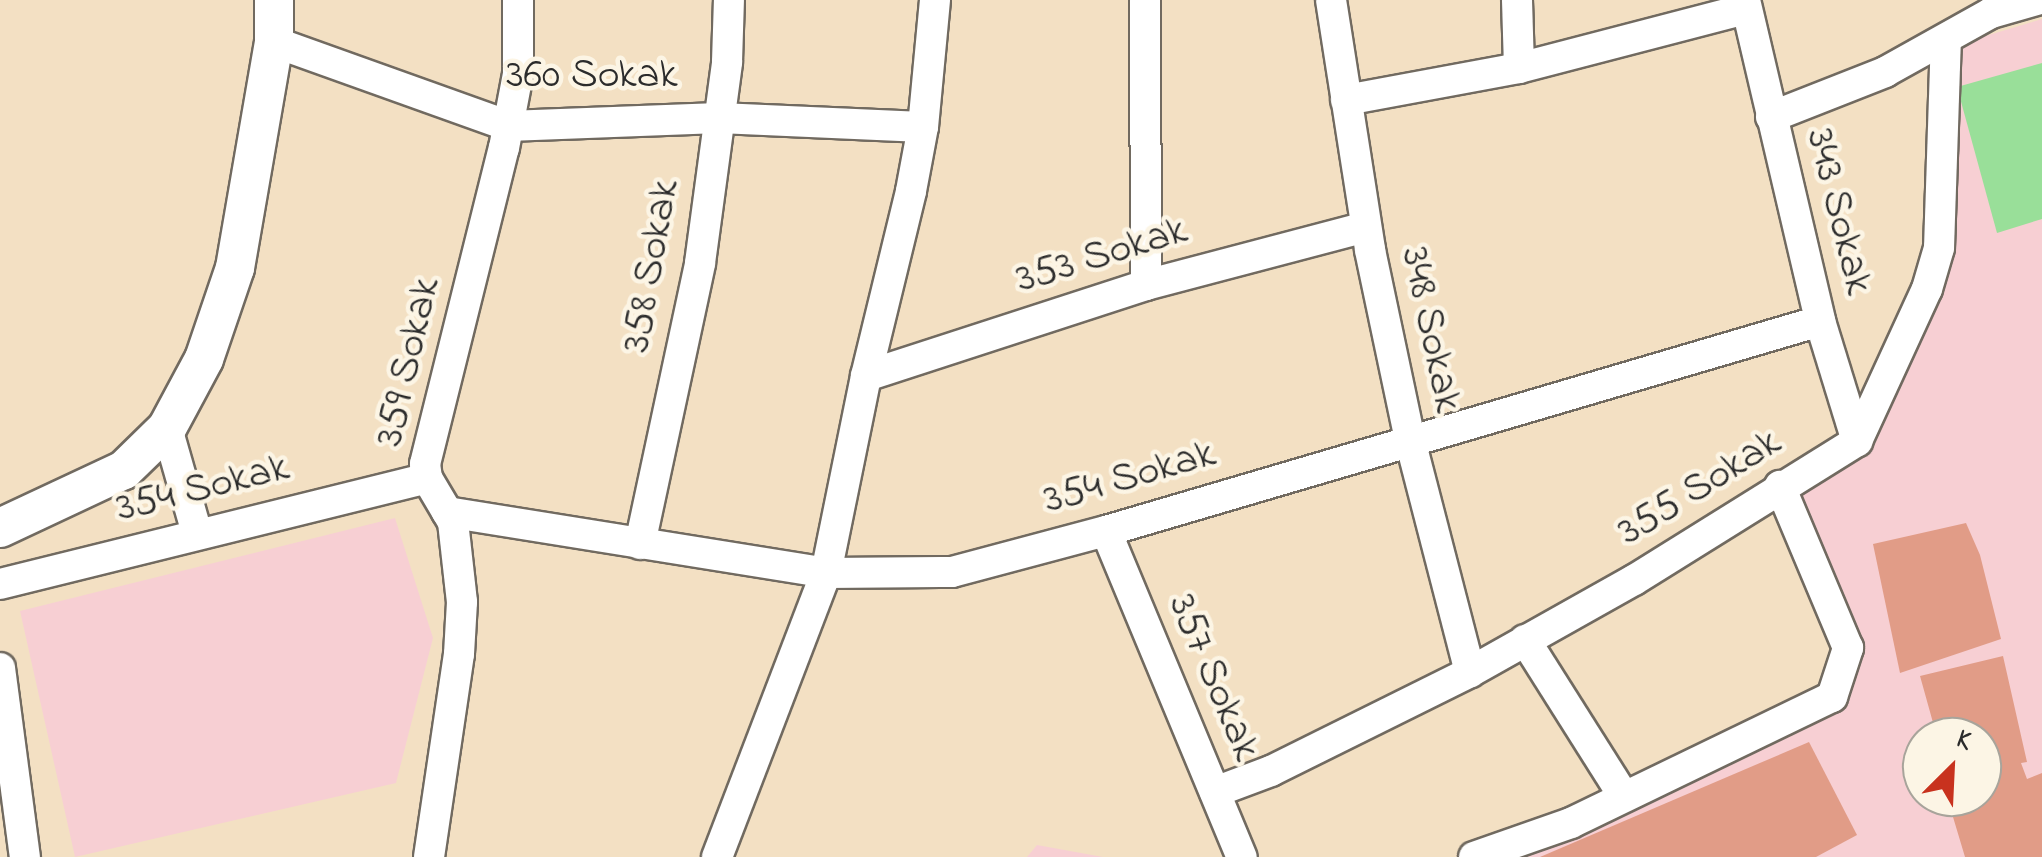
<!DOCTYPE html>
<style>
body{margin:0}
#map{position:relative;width:2042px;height:857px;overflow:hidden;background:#f3e0c3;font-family:"Indie Flower",sans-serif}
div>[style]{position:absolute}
.built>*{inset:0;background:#f7cfd3}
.green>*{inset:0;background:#99df99}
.building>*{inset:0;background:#e19c87}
.roads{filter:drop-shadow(2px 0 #716a60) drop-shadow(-2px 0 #716a60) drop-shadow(0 2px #716a60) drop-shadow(0 -2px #716a60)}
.minor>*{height:30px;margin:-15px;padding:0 15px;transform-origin:15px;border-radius:15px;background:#fff}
.tertiary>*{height:38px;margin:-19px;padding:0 19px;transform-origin:19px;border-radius:19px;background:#fff}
span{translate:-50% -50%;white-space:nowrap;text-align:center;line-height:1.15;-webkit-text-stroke:9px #fcf5e5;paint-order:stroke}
.street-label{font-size:42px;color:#2b2b2b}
.north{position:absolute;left:1902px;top:717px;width:100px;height:100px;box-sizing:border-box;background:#fcf5e5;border:2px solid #a8a49b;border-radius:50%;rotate:24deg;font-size:28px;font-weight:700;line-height:40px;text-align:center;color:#2b2b2b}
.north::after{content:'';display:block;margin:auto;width:35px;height:45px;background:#c8321e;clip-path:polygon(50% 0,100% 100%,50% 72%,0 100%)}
</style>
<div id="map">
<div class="built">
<div style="clip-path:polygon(evenodd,2042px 19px,2042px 857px,1503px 857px,1842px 676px,1780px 486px,1862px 444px,1931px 292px,1952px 46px,2042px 19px,1922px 737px,1982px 737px,1982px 797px,1922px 797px,1922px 737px)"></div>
<div style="clip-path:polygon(395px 518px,433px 638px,396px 783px,75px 857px,20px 611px)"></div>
<div style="clip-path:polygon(1037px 845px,1103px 857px,1027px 857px)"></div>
</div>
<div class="green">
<div style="clip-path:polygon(2042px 63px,2042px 219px,1997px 233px,1957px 87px)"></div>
</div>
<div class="building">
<div style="clip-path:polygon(1966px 523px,1980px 555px,2001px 639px,1900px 673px,1873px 544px)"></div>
<div style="clip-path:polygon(2003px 656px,2027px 762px,2021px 763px,2027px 779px,2042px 773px,2042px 857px,1965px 857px,1947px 797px,1982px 797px,1982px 737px,1937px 737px,1920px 676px)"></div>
<div style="clip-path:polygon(1809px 742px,1857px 835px,1816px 857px,1540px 857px)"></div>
</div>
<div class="roads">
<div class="minor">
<div style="left:1145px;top:0;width:285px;rotate:89.8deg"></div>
<div style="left:1331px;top:0;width:253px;rotate:81.1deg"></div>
<div style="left:1370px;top:250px;width:194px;rotate:78.1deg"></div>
<div style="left:1410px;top:440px;width:240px;rotate:75.5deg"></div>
<div style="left:1517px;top:0;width:68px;rotate:88.3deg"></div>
<div style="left:1745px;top:0;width:330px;rotate:76.8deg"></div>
<div style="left:1820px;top:321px;width:126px;rotate:72.9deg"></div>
<div style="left:274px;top:42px;width:249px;rotate:19.7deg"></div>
<div style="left:508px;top:126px;width:211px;rotate:-2.2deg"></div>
<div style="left:719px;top:118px;width:204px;rotate:2.5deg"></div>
<div style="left:1346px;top:100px;width:176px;rotate:-10.5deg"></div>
<div style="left:1519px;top:68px;width:234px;rotate:-14.6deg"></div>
<div style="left:1771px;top:117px;width:123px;rotate:-21.5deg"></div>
<div style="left:1885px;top:72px;width:121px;rotate:-29.1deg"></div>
<div style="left:1991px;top:13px;width:48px;rotate:-15.8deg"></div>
<div style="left:866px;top:376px;width:294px;rotate:-18deg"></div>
<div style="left:1146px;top:285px;width:227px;rotate:-14.8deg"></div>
<div style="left:167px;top:428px;width:109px;rotate:74.1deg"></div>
<div style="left:447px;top:512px;width:384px;rotate:9.1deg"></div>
<div style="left:826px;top:573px;width:126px;rotate:-0.5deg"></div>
<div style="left:952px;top:572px;width:159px;rotate:-14.9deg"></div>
<div style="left:1106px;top:531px;width:744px;rotate:-16.39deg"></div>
<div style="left:1106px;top:531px;width:353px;rotate:67.4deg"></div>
<div style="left:640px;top:544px;width:287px;rotate:-77.9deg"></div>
<div style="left:700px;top:263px;width:203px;rotate:-82.3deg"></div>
<div style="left:727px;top:62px;width:62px;rotate:-88.2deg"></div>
<div style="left:0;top:584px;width:440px;rotate:-13.9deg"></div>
<div style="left:1525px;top:640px;width:183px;rotate:57.7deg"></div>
<div style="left:0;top:668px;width:191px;rotate:82.5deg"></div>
<div style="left:1215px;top:792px;width:60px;rotate:-20.6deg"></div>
<div style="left:1271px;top:771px;width:222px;rotate:-26.4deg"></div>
<div style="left:1470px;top:672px;width:188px;rotate:-29.3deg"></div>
<div style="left:1634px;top:580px;width:263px;rotate:-31.9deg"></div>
<div style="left:1857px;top:441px;width:167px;rotate:-65.3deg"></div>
<div style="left:1927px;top:289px;width:43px;rotate:-73.7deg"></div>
<div style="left:1939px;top:248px;width:206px;rotate:-88.1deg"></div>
<div style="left:429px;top:857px;width:205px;rotate:-81.6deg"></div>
<div style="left:459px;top:654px;width:52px;rotate:-86.7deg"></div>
<div style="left:462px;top:602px;width:81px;rotate:-96.4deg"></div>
<div style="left:453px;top:522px;width:51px;rotate:-120.6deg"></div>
<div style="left:427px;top:478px;width:14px;rotate:-98deg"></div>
<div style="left:425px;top:464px;width:326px;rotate:-76deg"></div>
<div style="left:504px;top:148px;width:75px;rotate:-79.3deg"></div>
<div style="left:518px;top:74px;width:74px;rotate:-90deg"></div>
<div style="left:717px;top:857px;width:304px;rotate:-69deg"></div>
<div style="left:826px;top:573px;width:201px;rotate:-78.5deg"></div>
<div style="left:866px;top:376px;width:190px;rotate:-76.3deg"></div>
<div style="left:911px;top:191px;width:65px;rotate:-79.4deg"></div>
<div style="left:923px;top:127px;width:128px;rotate:-84.6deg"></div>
<div style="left:1474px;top:857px;width:103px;rotate:-19.3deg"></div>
<div style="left:1571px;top:823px;width:290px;rotate:-25.8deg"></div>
<div style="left:1832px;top:697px;width:52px;rotate:-71.9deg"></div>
<div style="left:1848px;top:648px;width:176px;rotate:-112.8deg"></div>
</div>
<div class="tertiary">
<div style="left:0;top:528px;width:137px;rotate:-25.1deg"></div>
<div style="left:124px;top:470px;width:60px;rotate:-44.3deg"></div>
<div style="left:167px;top:428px;width:78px;rotate:-61.8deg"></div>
<div style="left:204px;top:359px;width:96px;rotate:-71.2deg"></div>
<div style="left:235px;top:268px;width:229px;rotate:-80.2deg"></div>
<div style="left:274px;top:42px;width:42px;rotate:-90deg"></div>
</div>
</div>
<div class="street-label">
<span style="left:592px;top:76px">360 Sokak</span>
<span style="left:1838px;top:212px;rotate:76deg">343 Sokak</span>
<span style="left:1102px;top:256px;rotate:-17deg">353 Sokak</span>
<span style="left:652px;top:266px;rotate:-80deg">358 Sokak</span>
<span style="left:1430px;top:330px;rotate:78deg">348 Sokak</span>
<span style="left:409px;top:362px;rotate:-77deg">359 Sokak</span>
<span style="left:1130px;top:478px;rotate:-16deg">354 Sokak</span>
<span style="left:1700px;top:488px;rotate:-32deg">355 Sokak</span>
<span style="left:203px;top:489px;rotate:-14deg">354 Sokak</span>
<span style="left:1213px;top:678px;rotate:67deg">357 Sokak</span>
</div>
<div class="north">K</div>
</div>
